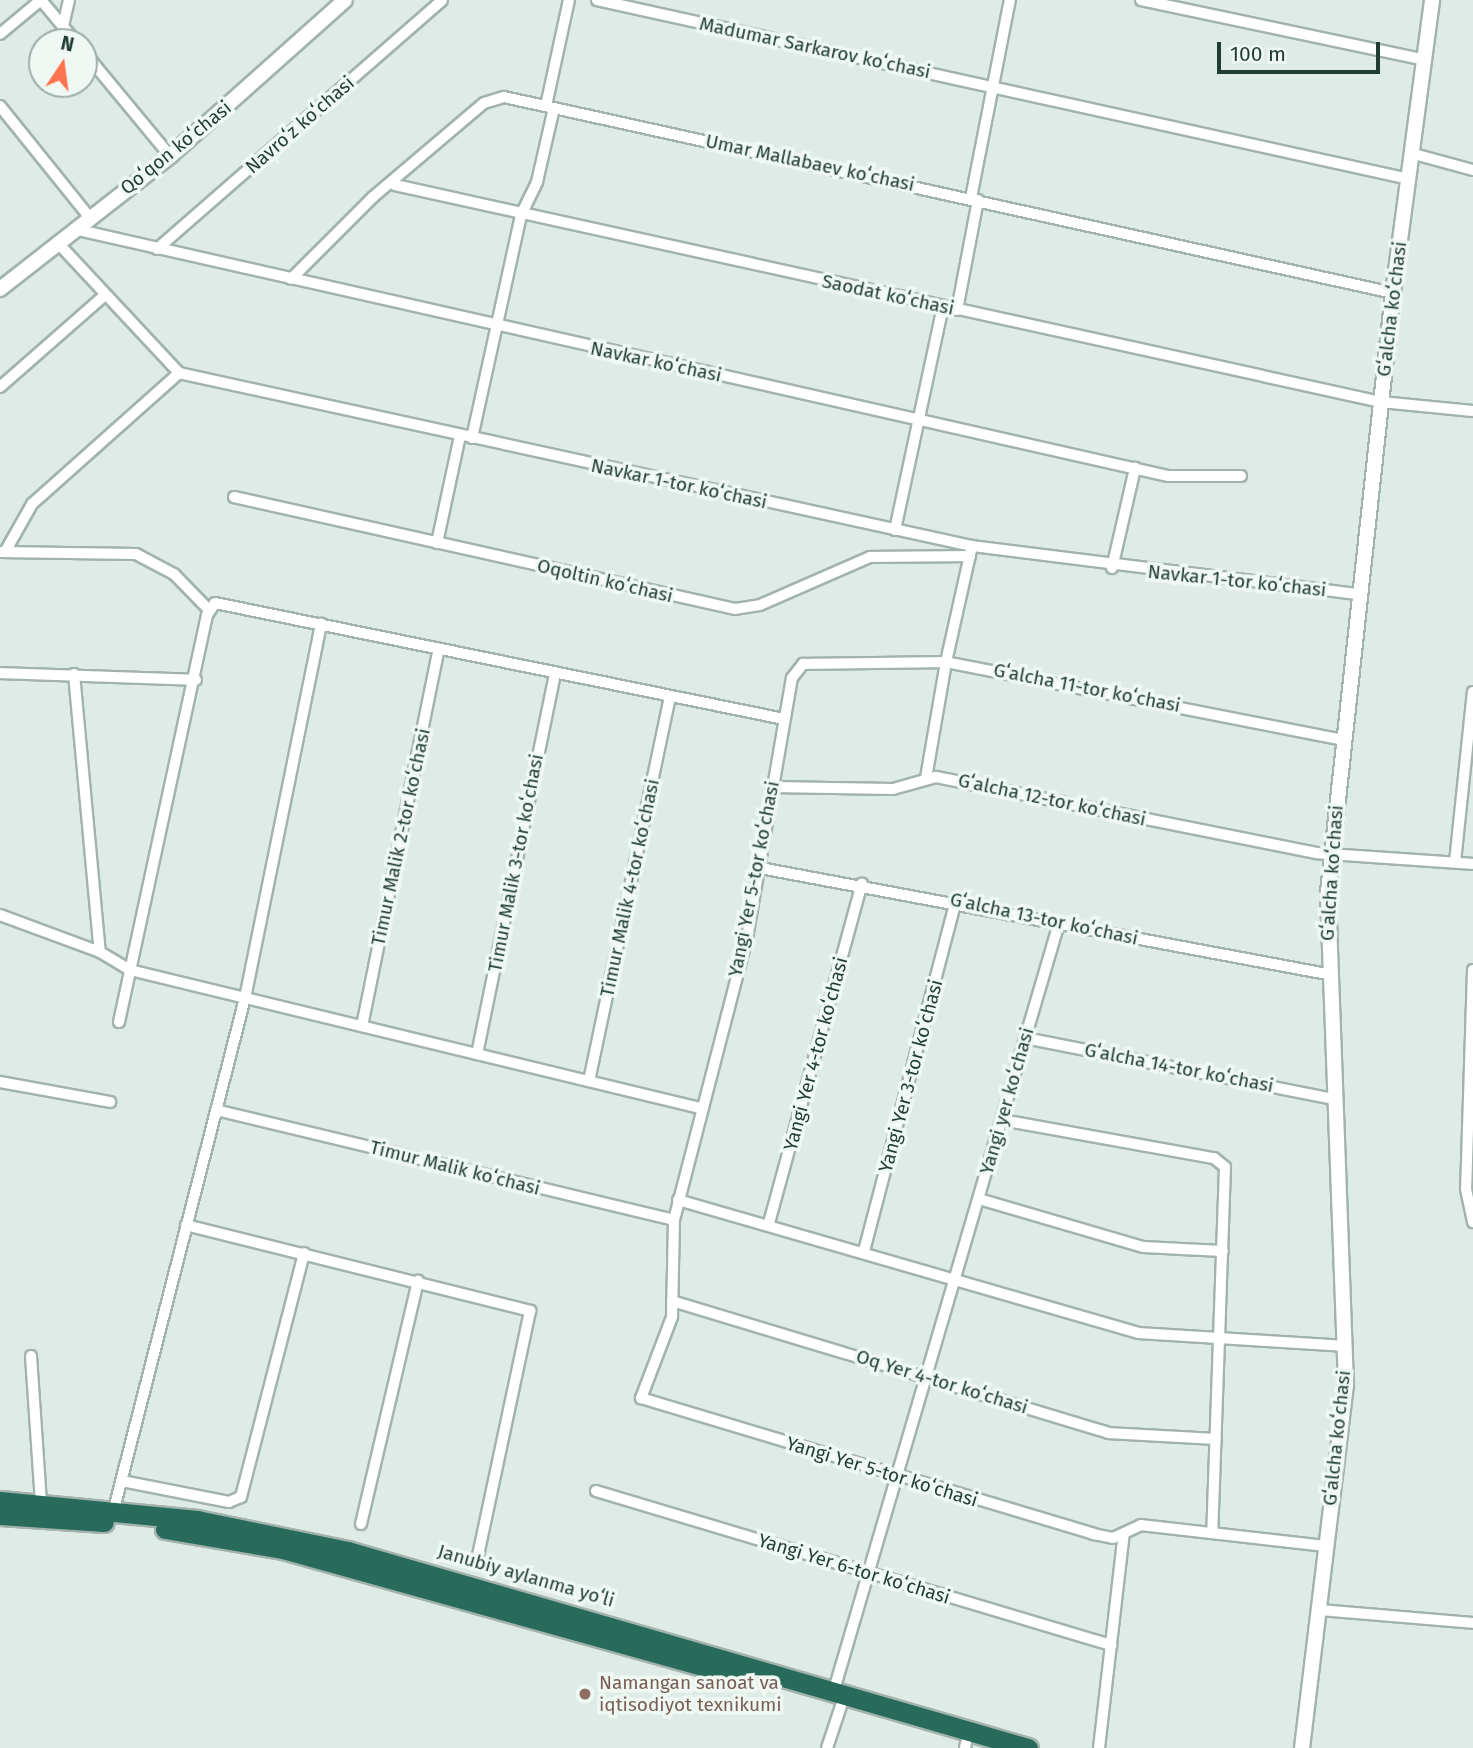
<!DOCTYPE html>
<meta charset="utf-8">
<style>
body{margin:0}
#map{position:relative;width:1473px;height:1748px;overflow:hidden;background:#dfebe6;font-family:"Fira Sans",sans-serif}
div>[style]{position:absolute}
.roads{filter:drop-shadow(2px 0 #a2b3ad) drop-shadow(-2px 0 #a2b3ad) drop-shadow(0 2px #a2b3ad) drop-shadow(0 -2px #a2b3ad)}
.street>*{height:10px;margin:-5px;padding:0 5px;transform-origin:5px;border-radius:5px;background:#fff}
.secondary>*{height:14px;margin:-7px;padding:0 7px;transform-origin:7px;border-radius:7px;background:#fff}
.highway>*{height:19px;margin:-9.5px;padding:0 9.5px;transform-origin:9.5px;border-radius:9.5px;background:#296b5b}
.dots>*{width:19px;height:19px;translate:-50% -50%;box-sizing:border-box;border:4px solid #f0f8f4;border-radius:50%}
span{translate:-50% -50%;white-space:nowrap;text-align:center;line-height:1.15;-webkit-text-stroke:7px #f0f8f4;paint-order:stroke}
.street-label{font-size:19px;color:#1f3d34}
.education-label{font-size:19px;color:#785e54}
.left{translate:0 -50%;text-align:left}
.north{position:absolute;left:28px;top:28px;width:70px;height:70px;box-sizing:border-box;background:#f0f8f4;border:2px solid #9cada7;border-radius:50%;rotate:13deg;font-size:19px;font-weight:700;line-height:28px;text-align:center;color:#1f3d34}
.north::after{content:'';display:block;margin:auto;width:24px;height:32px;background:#fc734d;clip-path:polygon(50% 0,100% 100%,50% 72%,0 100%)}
.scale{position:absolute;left:1217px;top:42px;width:163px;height:32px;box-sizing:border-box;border:4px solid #1f3d34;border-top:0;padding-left:9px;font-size:21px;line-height:24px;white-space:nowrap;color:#1f3d34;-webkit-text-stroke:5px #f0f8f4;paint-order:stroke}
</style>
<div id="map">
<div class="roads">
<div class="street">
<div style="left:41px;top:0;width:55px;rotate:50.2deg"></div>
<div style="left:597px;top:0;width:831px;rotate:12.43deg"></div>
<div style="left:1141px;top:0;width:291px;rotate:11.9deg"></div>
<div style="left:63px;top:26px;width:27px;rotate:-77deg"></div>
<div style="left:0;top:34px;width:53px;rotate:-39.7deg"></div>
<div style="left:84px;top:52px;width:135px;rotate:50.4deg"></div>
<div style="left:0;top:106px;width:144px;rotate:51.2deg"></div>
<div style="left:546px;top:106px;width:108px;rotate:-77.8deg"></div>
<div style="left:1414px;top:154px;width:61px;rotate:15.2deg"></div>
<div style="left:395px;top:185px;width:1010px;rotate:12.41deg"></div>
<div style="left:1381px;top:402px;width:92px;rotate:5.6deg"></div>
<div style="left:971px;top:198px;width:202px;rotate:-78.9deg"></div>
<div style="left:74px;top:229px;width:1122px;rotate:12.72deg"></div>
<div style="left:1168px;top:476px;width:73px"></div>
<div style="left:57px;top:242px;width:179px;rotate:47deg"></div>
<div style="left:179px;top:373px;width:812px;rotate:12.31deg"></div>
<div style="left:972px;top:546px;width:391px;rotate:7.1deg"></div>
<div style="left:157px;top:249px;width:378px;rotate:-41.1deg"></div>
<div style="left:291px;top:279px;width:116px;rotate:-45deg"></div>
<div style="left:373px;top:197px;width:145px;rotate:-40.3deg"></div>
<div style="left:484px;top:103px;width:21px;rotate:-17deg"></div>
<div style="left:504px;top:97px;width:910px;rotate:12.43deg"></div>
<div style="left:957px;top:310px;width:112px;rotate:-79.2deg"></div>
<div style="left:0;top:387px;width:138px;rotate:-41.2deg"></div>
<div style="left:472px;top:438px;width:228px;rotate:-77.6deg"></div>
<div style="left:521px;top:215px;width:37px;rotate:-64deg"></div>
<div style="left:537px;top:182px;width:76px;rotate:-77.1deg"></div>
<div style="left:234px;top:497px;width:513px;rotate:12.6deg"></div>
<div style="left:735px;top:609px;width:25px;rotate:-9deg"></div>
<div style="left:760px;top:605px;width:120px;rotate:-23.6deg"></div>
<div style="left:870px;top:557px;width:100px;rotate:-0.6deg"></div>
<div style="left:895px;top:530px;width:228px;rotate:-77.9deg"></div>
<div style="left:437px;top:543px;width:109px;rotate:-77.9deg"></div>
<div style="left:0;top:552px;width:136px;rotate:0.8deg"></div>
<div style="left:136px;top:554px;width:43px;rotate:27.8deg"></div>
<div style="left:174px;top:574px;width:49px;rotate:45.8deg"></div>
<div style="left:5px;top:552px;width:55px;rotate:-60.6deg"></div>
<div style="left:32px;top:504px;width:197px;rotate:-41.7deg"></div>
<div style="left:1112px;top:568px;width:103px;rotate:-77deg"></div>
<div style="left:0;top:673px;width:196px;rotate:2deg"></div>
<div style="left:74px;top:674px;width:279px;rotate:84.7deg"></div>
<div style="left:926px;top:778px;width:118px;rotate:-80.2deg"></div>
<div style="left:946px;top:662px;width:406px;rotate:11.1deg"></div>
<div style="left:771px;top:787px;width:122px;rotate:0.9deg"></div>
<div style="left:893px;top:789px;width:45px;rotate:-15.6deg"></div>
<div style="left:936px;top:777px;width:388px;rotate:11.3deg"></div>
<div style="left:1316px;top:853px;width:157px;rotate:4deg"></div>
<div style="left:1455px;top:862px;width:171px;rotate:-84deg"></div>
<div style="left:760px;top:868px;width:577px;rotate:10.59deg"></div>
<div style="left:0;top:915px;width:107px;rotate:20.3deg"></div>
<div style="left:100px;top:952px;width:35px;rotate:31deg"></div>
<div style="left:130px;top:970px;width:586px;rotate:13.61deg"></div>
<div style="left:1473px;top:970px;width:219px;rotate:91.8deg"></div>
<div style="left:1466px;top:1189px;width:34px;rotate:78deg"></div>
<div style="left:119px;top:1022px;width:416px;rotate:-77.8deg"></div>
<div style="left:207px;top:615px;width:14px;rotate:-56deg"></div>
<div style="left:215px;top:603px;width:581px;rotate:11.52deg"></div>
<div style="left:362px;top:1026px;width:385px;rotate:-78.5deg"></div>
<div style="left:1025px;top:1038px;width:314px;rotate:11.2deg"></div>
<div style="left:477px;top:1054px;width:389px;rotate:-78.4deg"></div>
<div style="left:589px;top:1081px;width:393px;rotate:-78.1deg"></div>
<div style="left:0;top:1082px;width:112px;rotate:10.3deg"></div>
<div style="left:216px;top:1110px;width:471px;rotate:13.5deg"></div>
<div style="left:674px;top:1220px;width:291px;rotate:-75.5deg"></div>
<div style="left:747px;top:938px;width:264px;rotate:-80.2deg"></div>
<div style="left:792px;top:678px;width:18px;rotate:-52deg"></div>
<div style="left:803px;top:664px;width:143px;rotate:-0.8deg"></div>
<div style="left:946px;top:662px;width:119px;rotate:-77.4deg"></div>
<div style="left:1002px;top:1120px;width:215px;rotate:10.2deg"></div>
<div style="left:1214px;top:1158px;width:14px;rotate:39deg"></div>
<div style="left:1225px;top:1167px;width:366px;rotate:92deg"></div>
<div style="left:979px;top:1199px;width:171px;rotate:16.3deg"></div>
<div style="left:1143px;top:1247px;width:80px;rotate:2.9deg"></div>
<div style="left:678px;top:1200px;width:480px;rotate:16.1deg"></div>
<div style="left:1139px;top:1333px;width:207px;rotate:3.6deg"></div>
<div style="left:674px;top:1220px;width:97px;rotate:91.2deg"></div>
<div style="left:672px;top:1317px;width:87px;rotate:110.9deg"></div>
<div style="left:641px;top:1398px;width:472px;rotate:16.7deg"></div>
<div style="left:1093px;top:1534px;width:20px;rotate:11deg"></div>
<div style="left:1113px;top:1538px;width:12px;rotate:-24deg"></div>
<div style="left:769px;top:1223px;width:352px;rotate:-74.7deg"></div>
<div style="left:186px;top:1225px;width:355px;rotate:14deg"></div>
<div style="left:530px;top:1311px;width:256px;rotate:102deg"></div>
<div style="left:864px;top:1251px;width:363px;rotate:-75.3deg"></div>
<div style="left:672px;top:1301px;width:456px;rotate:16.8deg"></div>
<div style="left:1108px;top:1433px;width:108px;rotate:3.2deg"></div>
<div style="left:31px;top:1356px;width:147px;rotate:86.1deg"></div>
<div style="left:122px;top:1481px;width:109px;rotate:11.1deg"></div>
<div style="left:229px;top:1502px;width:13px;rotate:-23deg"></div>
<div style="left:241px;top:1497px;width:252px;rotate:-75.5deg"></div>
<div style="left:596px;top:1491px;width:538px;rotate:16.65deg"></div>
<div style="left:114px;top:1509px;width:528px;rotate:-75.62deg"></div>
<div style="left:245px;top:998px;width:382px;rotate:-78.5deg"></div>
<div style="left:361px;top:1524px;width:250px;rotate:-76.8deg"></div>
<div style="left:1319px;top:1610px;width:155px;rotate:4.8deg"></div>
<div style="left:834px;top:1690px;width:799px;rotate:-73.65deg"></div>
<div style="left:827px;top:1748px;width:44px;rotate:-71.6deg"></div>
<div style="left:965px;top:1748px;width:5px;rotate:-79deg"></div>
<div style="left:1099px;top:1748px;width:216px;rotate:-83.4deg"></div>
<div style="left:1124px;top:1533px;width:19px;rotate:-25deg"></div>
<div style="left:1141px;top:1525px;width:185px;rotate:6.5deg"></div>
</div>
<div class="secondary">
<div style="left:0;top:289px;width:216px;rotate:-38deg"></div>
<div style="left:170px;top:156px;width:234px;rotate:-41.7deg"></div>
<div style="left:1302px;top:1748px;width:366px;rotate:-83.1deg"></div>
<div style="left:1346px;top:1385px;width:493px;rotate:-92.1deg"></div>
<div style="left:1328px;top:892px;width:603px;rotate:-83.81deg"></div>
<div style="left:1393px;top:293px;width:296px;rotate:-82.4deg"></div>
</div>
<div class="highway">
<div style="left:0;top:1501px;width:198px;rotate:5.5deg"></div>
<div style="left:197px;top:1520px;width:154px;rotate:11.6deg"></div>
<div style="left:348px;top:1551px;width:708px;rotate:16.16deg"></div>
<div style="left:0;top:1515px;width:104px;rotate:3.9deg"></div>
<div style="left:165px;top:1529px;width:120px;rotate:9.6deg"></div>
<div style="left:283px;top:1549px;width:473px;rotate:15.6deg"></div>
</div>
</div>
<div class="dots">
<div style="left:585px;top:1694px;background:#8d6e63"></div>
</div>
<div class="street-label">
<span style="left:815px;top:48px;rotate:12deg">Madumar Sarkarov koʻchasi</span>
<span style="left:300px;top:125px;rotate:-41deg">Navroʻz koʻchasi</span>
<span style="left:176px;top:148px;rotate:-39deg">Qoʻqon koʻchasi</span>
<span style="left:810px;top:163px;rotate:12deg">Umar Mallabaev koʻchasi</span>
<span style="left:888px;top:295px;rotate:12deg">Saodat koʻchasi</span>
<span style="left:1392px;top:309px;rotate:-83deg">Gʻalcha koʻchasi</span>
<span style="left:656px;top:362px;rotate:12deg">Navkar koʻchasi</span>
<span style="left:679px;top:484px;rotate:12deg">Navkar 1-tor koʻchasi</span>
<span style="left:605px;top:581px;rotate:13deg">Oqoltin koʻchasi</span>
<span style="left:1237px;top:581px;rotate:6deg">Navkar 1-tor koʻchasi</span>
<span style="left:1087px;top:688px;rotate:11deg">Gʻalcha 11-tor koʻchasi</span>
<span style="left:1052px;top:800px;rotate:12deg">Gʻalcha 12-tor koʻchasi</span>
<span style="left:401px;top:837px;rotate:-78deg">Timur Malik 2-tor koʻchasi</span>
<span style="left:516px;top:863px;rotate:-79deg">Timur Malik 3-tor koʻchasi</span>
<span style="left:1332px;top:873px;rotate:-86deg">Gʻalcha koʻchasi</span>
<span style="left:754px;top:879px;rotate:-79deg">Yangi Yer 5-tor koʻchasi</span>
<span style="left:630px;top:888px;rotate:-78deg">Timur Malik 4-tor koʻchasi</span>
<span style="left:1044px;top:919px;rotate:12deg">Gʻalcha 13-tor koʻchasi</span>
<span style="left:816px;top:1054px;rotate:-75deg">Yangi Yer 4-tor koʻchasi</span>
<span style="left:1179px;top:1068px;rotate:11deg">Gʻalcha 14-tor koʻchasi</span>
<span style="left:911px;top:1076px;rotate:-75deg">Yangi Yer 3-tor koʻchasi</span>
<span style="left:1007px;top:1101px;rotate:-74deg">Yangi yer koʻchasi</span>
<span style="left:455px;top:1168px;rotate:14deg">Timur Malik koʻchasi</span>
<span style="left:942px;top:1382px;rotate:17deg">Oq Yer 4-tor koʻchasi</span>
<span style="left:1337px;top:1438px;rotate:-84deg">Gʻalcha koʻchasi</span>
<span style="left:882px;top:1472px;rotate:17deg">Yangi Yer 5-tor koʻchasi</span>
<span style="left:854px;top:1569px;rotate:17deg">Yangi Yer 6-tor koʻchasi</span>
<span style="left:526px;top:1576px;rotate:16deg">Janubiy aylanma yoʻli</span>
</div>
<div class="education-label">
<span class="left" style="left:599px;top:1694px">Namangan sanoat va<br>iqtisodiyot texnikumi</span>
</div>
<div class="north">N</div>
<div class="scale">100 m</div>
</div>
